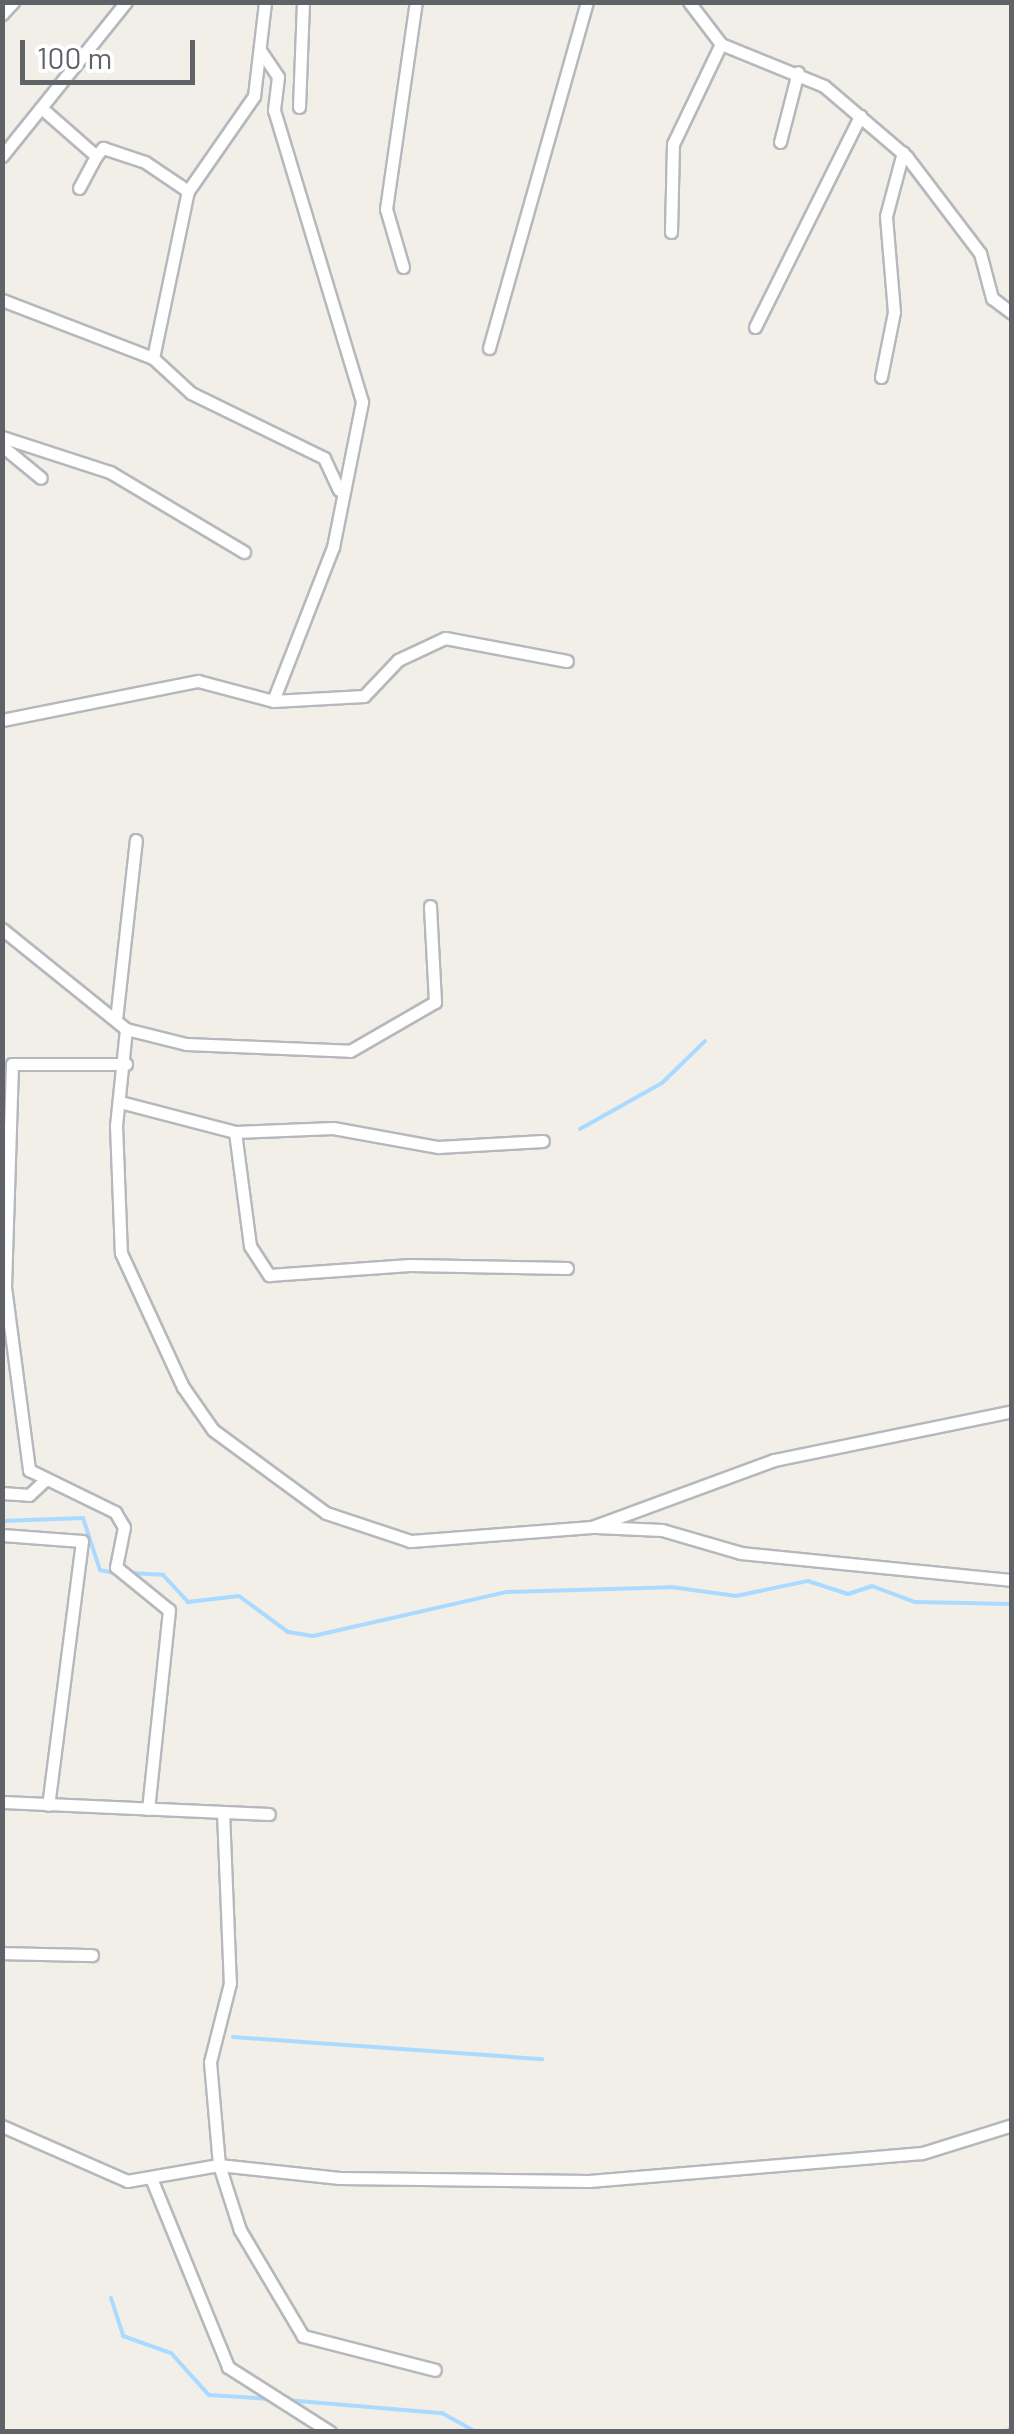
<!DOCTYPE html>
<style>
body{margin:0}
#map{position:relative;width:1014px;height:2434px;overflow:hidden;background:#f1efe8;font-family:Barlow,sans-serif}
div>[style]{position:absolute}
.stream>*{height:4px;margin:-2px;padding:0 2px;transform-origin:2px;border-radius:2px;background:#aadaff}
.roads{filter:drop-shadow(2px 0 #b5b8bc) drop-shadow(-2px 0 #b5b8bc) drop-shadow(0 2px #b5b8bc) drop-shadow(0 -2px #b5b8bc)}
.minor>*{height:11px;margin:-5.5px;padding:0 5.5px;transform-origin:5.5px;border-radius:5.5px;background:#fff}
span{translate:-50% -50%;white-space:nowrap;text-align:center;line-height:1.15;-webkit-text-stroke:8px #fff;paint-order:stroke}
.frame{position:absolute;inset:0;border:5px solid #5f6368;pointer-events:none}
.scale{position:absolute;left:20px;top:40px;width:175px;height:45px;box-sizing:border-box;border:5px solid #5f6368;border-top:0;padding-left:12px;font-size:30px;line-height:35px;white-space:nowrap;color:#5f6368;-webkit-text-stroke:8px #fff;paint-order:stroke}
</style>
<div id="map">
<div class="stream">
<div style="left:580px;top:1129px;width:94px;rotate:-29.3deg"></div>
<div style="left:662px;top:1083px;width:60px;rotate:-44.3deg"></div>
<div style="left:2px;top:1521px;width:81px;rotate:-2.1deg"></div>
<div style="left:83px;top:1518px;width:55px;rotate:71.9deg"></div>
<div style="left:100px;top:1570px;width:19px;rotate:12deg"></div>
<div style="left:128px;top:1573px;width:35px;rotate:3deg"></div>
<div style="left:163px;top:1575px;width:37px;rotate:47deg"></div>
<div style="left:188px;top:1602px;width:51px;rotate:-6.7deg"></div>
<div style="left:239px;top:1596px;width:61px;rotate:36.3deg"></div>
<div style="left:288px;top:1632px;width:25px;rotate:9deg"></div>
<div style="left:313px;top:1636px;width:199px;rotate:-12.8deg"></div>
<div style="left:507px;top:1592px;width:164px;rotate:-1.7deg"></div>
<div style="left:671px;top:1587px;width:66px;rotate:7.9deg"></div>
<div style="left:736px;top:1596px;width:74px;rotate:-11.8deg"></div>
<div style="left:808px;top:1581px;width:42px;rotate:18deg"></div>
<div style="left:848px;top:1594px;width:25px;rotate:-18deg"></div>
<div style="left:872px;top:1586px;width:46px;rotate:20.4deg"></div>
<div style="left:915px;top:1602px;width:97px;rotate:1.2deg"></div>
<div style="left:1011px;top:1744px;width:2px;rotate:-63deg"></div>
<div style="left:233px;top:2037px;width:310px;rotate:4.1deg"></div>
<div style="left:111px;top:2298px;width:40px;rotate:72deg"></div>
<div style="left:123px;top:2336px;width:51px;rotate:19.5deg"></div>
<div style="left:171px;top:2353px;width:57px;rotate:47.9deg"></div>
<div style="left:209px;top:2395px;width:62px;rotate:3.7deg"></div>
<div style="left:286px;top:2400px;width:157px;rotate:4.8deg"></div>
<div style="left:442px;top:2413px;width:39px;rotate:29deg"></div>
<div style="left:1007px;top:2432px;width:8px;rotate:-50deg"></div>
</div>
<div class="roads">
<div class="minor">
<div style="left:689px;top:2px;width:53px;rotate:52.7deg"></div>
<div style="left:721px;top:44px;width:111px;rotate:22.2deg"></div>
<div style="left:824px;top:86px;width:109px;rotate:40.5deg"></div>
<div style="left:907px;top:157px;width:121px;rotate:52.8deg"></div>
<div style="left:980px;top:253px;width:47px;rotate:75.1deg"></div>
<div style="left:992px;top:298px;width:25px;rotate:37deg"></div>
<div style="left:2px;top:14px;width:16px;rotate:-47deg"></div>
<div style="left:260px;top:50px;width:32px;rotate:56deg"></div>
<div style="left:278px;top:77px;width:33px;rotate:97deg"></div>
<div style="left:274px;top:110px;width:305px;rotate:73.2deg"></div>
<div style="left:362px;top:402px;width:148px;rotate:101.3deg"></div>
<div style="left:333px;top:547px;width:165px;rotate:111.3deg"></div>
<div style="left:299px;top:107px;width:105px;rotate:-87.8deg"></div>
<div style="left:46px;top:112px;width:67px;rotate:41.3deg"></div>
<div style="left:96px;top:156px;width:11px;rotate:-49deg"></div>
<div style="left:103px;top:148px;width:44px;rotate:18.4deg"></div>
<div style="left:145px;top:162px;width:52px;rotate:34deg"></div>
<div style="left:780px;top:142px;width:72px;rotate:-75.6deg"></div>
<div style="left:2px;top:156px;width:198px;rotate:-51.2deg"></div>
<div style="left:79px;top:188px;width:36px;rotate:-62deg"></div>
<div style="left:671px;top:232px;width:88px;rotate:-88.7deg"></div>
<div style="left:673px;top:144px;width:111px;rotate:-64.4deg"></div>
<div style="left:403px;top:267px;width:60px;rotate:-106.3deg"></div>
<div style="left:386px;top:209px;width:209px;rotate:-81.8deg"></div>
<div style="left:2px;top:300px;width:162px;rotate:21deg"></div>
<div style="left:153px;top:358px;width:52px;rotate:42.6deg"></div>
<div style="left:191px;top:393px;width:148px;rotate:26deg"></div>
<div style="left:324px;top:458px;width:35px;rotate:65deg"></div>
<div style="left:755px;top:327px;width:236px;rotate:-63.5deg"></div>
<div style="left:489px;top:348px;width:360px;rotate:-74.2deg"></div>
<div style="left:153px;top:358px;width:171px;rotate:-78.2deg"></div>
<div style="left:188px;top:191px;width:116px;rotate:-55.2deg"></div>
<div style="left:254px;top:96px;width:95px;rotate:-83.3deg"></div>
<div style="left:881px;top:377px;width:66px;rotate:-78.7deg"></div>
<div style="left:894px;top:312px;width:96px;rotate:-94.8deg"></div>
<div style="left:886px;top:216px;width:66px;rotate:-75.1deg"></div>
<div style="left:2px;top:437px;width:114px;rotate:18deg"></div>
<div style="left:110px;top:472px;width:156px;rotate:30.8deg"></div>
<div style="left:2px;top:446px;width:50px;rotate:39.4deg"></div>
<div style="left:2px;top:720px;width:200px;rotate:-11.3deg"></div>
<div style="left:198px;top:681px;width:78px;rotate:14.9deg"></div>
<div style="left:273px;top:701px;width:91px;rotate:-3.1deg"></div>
<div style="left:364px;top:696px;width:50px;rotate:-46.6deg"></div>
<div style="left:398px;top:660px;width:52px;rotate:-25.1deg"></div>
<div style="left:445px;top:638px;width:124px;rotate:10.7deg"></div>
<div style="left:2px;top:929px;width:159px;rotate:38.9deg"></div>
<div style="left:126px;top:1029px;width:97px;rotate:95.9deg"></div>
<div style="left:116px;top:1125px;width:128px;rotate:87.8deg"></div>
<div style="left:121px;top:1253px;width:148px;rotate:65.2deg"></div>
<div style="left:183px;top:1387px;width:52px;rotate:55.1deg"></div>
<div style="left:213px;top:1430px;width:140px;rotate:36.3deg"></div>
<div style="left:326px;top:1513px;width:89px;rotate:18.4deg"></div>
<div style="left:410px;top:1541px;width:183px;rotate:-4.4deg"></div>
<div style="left:592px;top:1527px;width:194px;rotate:-20.2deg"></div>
<div style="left:774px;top:1460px;width:243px;rotate:-11.6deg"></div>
<div style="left:116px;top:1020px;width:181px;rotate:-83.7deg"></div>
<div style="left:126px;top:1029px;width:62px;rotate:14deg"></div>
<div style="left:186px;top:1044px;width:164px;rotate:2.4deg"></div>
<div style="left:350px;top:1051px;width:98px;rotate:-30deg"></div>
<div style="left:435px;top:1002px;width:96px;rotate:-93deg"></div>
<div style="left:126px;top:1064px;width:114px;rotate:180deg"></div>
<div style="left:12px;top:1064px;width:223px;rotate:91.8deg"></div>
<div style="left:5px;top:1287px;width:185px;rotate:82.5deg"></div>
<div style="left:29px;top:1470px;width:96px;rotate:26deg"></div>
<div style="left:115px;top:1512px;width:17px;rotate:59deg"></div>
<div style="left:124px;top:1527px;width:41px;rotate:101.3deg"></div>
<div style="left:116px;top:1567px;width:68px;rotate:39.1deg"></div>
<div style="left:169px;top:1610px;width:200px;rotate:96deg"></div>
<div style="left:120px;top:1102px;width:119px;rotate:14.6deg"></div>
<div style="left:235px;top:1132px;width:115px;rotate:82.5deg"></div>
<div style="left:250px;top:1246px;width:35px;rotate:57deg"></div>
<div style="left:269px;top:1275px;width:141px;rotate:-4.1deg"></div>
<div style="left:410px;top:1265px;width:157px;rotate:1.1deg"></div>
<div style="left:235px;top:1132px;width:98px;rotate:-2.3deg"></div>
<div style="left:333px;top:1128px;width:107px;rotate:10.3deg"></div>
<div style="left:438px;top:1147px;width:105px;rotate:-3.3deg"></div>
<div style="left:2px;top:1493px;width:27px;rotate:4deg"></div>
<div style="left:29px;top:1495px;width:19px;rotate:-43deg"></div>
<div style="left:596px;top:1527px;width:66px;rotate:2.6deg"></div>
<div style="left:662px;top:1530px;width:82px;rotate:16.2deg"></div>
<div style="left:741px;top:1553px;width:270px;rotate:5.7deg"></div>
<div style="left:2px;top:1535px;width:80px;rotate:4.3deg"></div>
<div style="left:82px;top:1541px;width:266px;rotate:97.3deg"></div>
<div style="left:2px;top:1802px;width:267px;rotate:2.6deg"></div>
<div style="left:223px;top:1812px;width:171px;rotate:87.7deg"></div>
<div style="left:230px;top:1983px;width:81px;rotate:104.2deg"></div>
<div style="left:210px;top:2062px;width:103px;rotate:85deg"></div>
<div style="left:219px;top:2165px;width:68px;rotate:72.1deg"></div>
<div style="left:240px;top:2230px;width:123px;rotate:59.3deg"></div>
<div style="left:303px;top:2336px;width:136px;rotate:14.4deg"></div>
<div style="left:2px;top:1953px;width:90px;rotate:1.3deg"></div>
<div style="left:2px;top:2126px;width:137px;rotate:23.7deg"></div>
<div style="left:127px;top:2181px;width:93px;rotate:-9.9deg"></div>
<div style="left:219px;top:2165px;width:121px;rotate:6.2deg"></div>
<div style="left:339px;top:2178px;width:250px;rotate:0.7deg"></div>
<div style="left:589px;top:2181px;width:334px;rotate:-4.8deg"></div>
<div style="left:922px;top:2153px;width:94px;rotate:-17.3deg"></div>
<div style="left:151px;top:2178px;width:204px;rotate:67.8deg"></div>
<div style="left:228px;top:2367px;width:121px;rotate:32.5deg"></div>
</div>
</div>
<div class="frame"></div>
<div class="scale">100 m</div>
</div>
